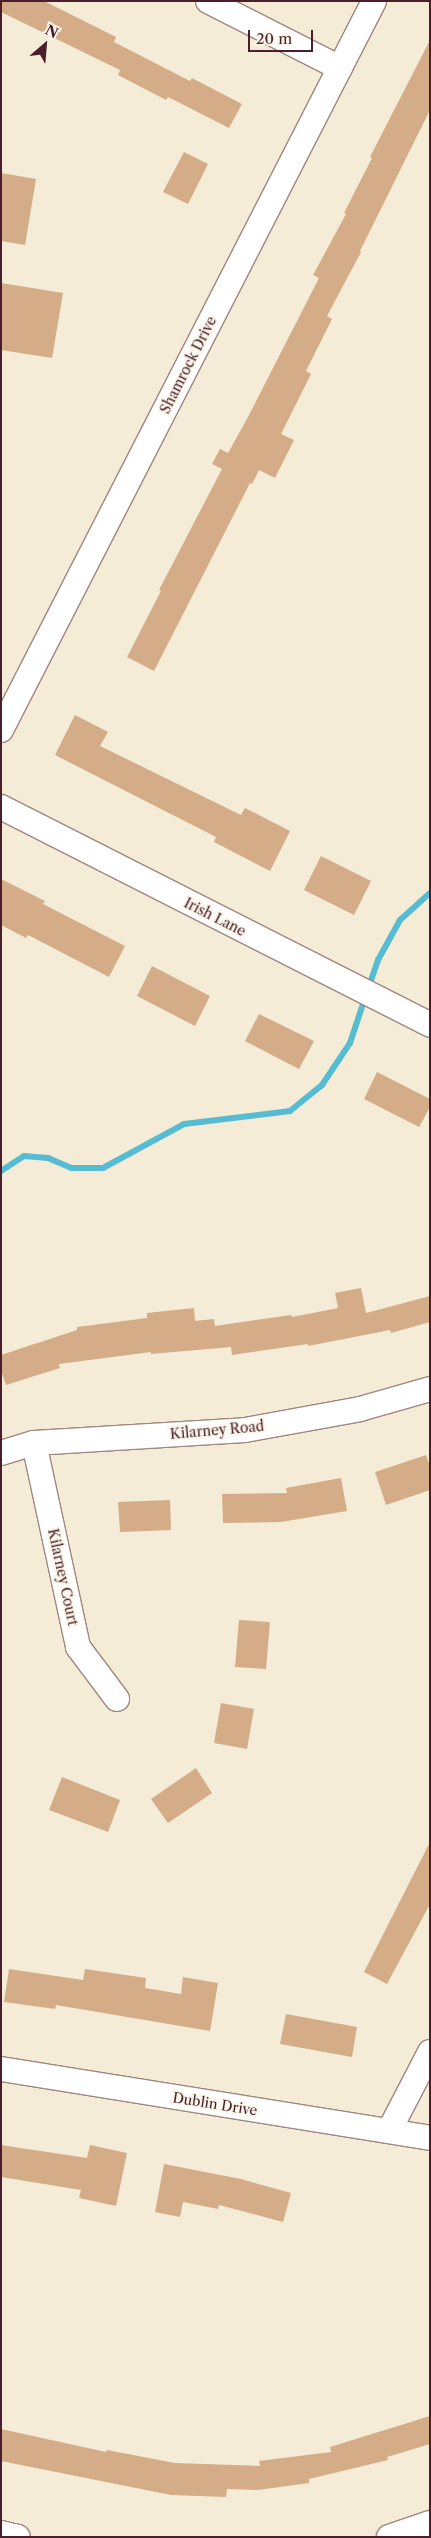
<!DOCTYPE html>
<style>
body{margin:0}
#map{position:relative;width:431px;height:2538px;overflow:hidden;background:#f4ecd6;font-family:"Libre Caslon Text",serif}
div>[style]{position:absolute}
.stream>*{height:6px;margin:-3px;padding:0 3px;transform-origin:3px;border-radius:3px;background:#55bcd3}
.building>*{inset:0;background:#d4ad88}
.roads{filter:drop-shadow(1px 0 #9f8680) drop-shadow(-1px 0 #9f8680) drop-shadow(0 1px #9f8680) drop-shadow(0 -1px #9f8680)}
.minor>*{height:24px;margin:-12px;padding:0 12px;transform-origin:12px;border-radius:12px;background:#fff}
span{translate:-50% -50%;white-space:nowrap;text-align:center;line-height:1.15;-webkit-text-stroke:4.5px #fbf7ec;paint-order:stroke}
.street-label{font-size:14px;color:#4a1f2b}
.frame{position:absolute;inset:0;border:2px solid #4a1f2b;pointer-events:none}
.north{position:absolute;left:20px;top:20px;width:50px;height:50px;-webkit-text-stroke:4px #fbf7ec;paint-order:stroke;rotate:27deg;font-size:14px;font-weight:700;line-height:20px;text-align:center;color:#4a1f2b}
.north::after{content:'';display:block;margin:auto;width:18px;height:22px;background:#4a1f2b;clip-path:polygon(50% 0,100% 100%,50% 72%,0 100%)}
.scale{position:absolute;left:248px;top:30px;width:65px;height:22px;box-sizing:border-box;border:2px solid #4a1f2b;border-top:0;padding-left:6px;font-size:15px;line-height:18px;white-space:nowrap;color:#4a1f2b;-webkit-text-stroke:4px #fbf7ec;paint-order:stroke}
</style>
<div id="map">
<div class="stream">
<div style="left:368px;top:989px;width:31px;rotate:-71deg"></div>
<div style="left:378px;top:960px;width:46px;rotate:-61.2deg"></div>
<div style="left:400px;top:920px;width:40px;rotate:-42deg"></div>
<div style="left:1px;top:1171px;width:27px;rotate:-33deg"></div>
<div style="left:24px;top:1156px;width:24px;rotate:5deg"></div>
<div style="left:48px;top:1158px;width:26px;rotate:23deg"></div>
<div style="left:72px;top:1168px;width:31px"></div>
<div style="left:103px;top:1168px;width:92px;rotate:-28.5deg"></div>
<div style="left:184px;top:1124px;width:107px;rotate:-7deg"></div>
<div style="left:290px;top:1111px;width:41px;rotate:-39.1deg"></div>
<div style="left:322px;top:1085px;width:50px;rotate:-56.3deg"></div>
<div style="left:350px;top:1043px;width:47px;rotate:-71.6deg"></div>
</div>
<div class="building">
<div style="clip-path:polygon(1px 1px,44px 1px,116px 37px,114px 42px,190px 81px,192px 78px,242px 104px,229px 128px,168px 97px,166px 100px,118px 75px,120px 70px,1px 12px)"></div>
<div style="clip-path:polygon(430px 40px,430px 110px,360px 251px,361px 252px,327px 316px,332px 319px,306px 371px,311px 374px,281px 434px,294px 440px,275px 478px,259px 470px,252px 484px,250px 483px,154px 671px,127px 657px,161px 591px,159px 590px,222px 469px,212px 464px,220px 449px,228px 453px,248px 417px,319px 278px,313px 275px,346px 214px,344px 213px,372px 158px,370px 157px)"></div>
<div style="clip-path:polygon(184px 152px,208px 164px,188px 204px,163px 192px)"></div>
<div style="clip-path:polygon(1px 173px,36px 179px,25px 245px,1px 241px)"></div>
<div style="clip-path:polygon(1px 283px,63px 293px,52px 358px,1px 350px)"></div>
<div style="clip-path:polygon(75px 715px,108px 732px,100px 746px,241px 815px,245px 808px,290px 831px,270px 871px,214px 842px,216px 837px,55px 755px)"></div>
<div style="clip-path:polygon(321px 856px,371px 881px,354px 915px,304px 890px)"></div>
<div style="clip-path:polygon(1px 879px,45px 901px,43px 904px,125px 946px,109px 977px,28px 935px,26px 938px,1px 925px)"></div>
<div style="clip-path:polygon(152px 966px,210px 996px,195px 1026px,137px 996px)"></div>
<div style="clip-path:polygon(259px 1014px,314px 1041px,299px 1069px,245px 1041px)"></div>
<div style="clip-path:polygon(377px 1072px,430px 1099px,430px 1107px,419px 1127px,364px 1099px)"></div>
<div style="clip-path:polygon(361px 1288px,366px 1313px,430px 1296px,430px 1322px,391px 1333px,390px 1330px,308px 1346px,308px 1344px,232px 1355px,231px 1347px,151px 1354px,151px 1352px,59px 1364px,60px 1368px,6px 1385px,1px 1370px,1px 1355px,77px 1330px,77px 1327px,147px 1318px,147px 1313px,194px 1308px,195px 1321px,214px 1319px,215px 1326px,291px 1315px,292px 1317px,338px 1308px,335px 1293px)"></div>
<div style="clip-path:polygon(426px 1455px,430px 1466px,430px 1490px,386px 1505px,375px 1472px)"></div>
<div style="clip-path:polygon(341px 1478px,347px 1511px,281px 1522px,223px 1523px,222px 1494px,287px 1493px,286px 1488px)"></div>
<div style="clip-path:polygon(170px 1500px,171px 1530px,120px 1532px,118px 1502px)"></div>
<div style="clip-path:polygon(239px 1620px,270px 1622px,266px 1669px,235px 1667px)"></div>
<div style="clip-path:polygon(221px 1703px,254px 1709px,247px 1749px,214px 1743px)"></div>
<div style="clip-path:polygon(196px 1768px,212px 1793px,168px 1823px,151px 1799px)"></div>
<div style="clip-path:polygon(62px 1777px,120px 1800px,108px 1832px,49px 1810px)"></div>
<div style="clip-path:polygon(430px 1842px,430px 1904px,387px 1984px,364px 1972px)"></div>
<div style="clip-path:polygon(9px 1969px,83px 1980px,85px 1969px,146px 1978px,145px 1988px,181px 1994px,183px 1977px,218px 1983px,210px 2031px,56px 2005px,55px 2009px,4px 2002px)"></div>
<div style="clip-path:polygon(286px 2014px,357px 2027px,352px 2057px,280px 2044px)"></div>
<div style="clip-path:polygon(1px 2145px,87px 2158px,90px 2145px,127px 2153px,116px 2206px,79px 2198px,81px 2190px,1px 2177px)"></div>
<div style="clip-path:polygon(164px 2164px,241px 2179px,291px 2193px,283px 2222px,219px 2205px,218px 2209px,183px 2202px,180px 2217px,155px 2212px)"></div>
<div style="clip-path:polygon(430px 2416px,430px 2444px,387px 2457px,388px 2460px,309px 2479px,309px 2483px,258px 2490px,227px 2489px,226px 2497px,171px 2495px,1px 2461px,1px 2429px,106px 2452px,107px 2450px,175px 2463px,260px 2466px,259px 2461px,331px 2452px,330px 2447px)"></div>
</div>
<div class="roads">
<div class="minor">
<div style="left:208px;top:1px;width:148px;rotate:26.9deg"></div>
<div style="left:1px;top:730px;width:819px;rotate:-62.9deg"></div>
<div style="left:1px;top:807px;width:481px;rotate:26.9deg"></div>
<div style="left:34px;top:1443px;width:209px;rotate:77.8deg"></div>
<div style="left:78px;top:1647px;width:65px;rotate:53.1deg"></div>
<div style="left:1px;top:1453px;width:34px;rotate:-17deg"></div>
<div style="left:34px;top:1443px;width:211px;rotate:-3.5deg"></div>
<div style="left:245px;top:1430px;width:117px;rotate:-10.3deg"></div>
<div style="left:360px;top:1409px;width:73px;rotate:-15.9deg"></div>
<div style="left:1px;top:2069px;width:435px;rotate:9.1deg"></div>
<div style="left:389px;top:2131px;width:89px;rotate:-62.6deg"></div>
<div style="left:1px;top:2533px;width:17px;rotate:13deg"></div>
<div style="left:389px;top:2537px;width:43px;rotate:-18.9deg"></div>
</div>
</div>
<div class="street-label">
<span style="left:188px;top:365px;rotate:-63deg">Shamrock Drive</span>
<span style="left:215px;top:917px;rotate:27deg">Irish Lane</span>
<span style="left:217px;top:1430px;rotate:-5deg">Kilarney Road</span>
<span style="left:63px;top:1577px;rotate:78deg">Kilarney Court</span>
<span style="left:215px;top:2104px;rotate:9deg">Dublin Drive</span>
</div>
<div class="frame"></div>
<div class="north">N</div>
<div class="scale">20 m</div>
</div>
